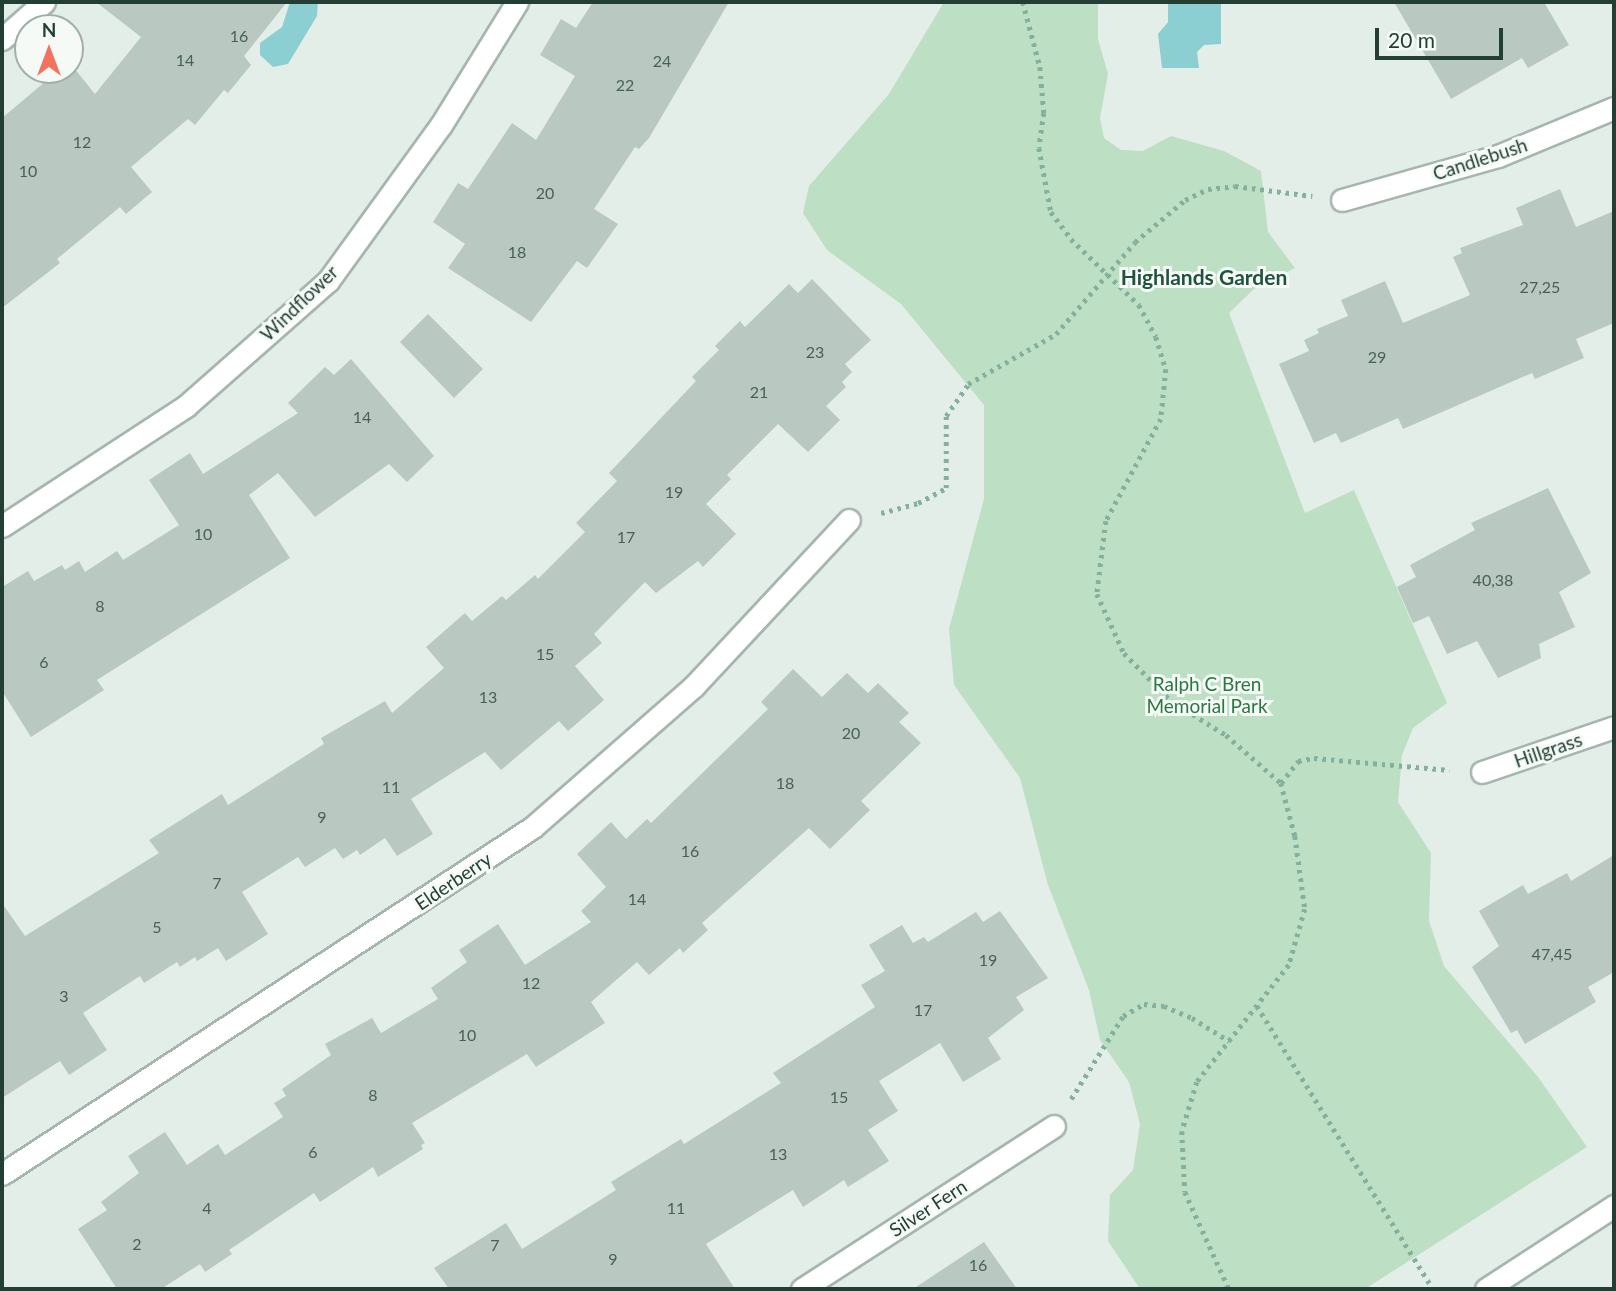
<!DOCTYPE html>
<style>
body{margin:0}
#map{position:relative;width:1616px;height:1291px;overflow:hidden;background:#e4eee8;font-family:Lato,sans-serif}
div>[style]{position:absolute}
.green>*{inset:0;background:#bddfc3}
.water>*{inset:0;background:#8ccfd2}
.building>*{inset:0;background:#b9c8c1}
.path>*{height:4.5px;margin-top:-2.25px;transform-origin:0;background:repeating-linear-gradient(90deg,#84b19e 0 3.5px,transparent 0 8.5px)}
.roads{filter:drop-shadow(2px 0 #a6b6af) drop-shadow(-2px 0 #a6b6af) drop-shadow(0 2px #a6b6af) drop-shadow(0 -2px #a6b6af)}
.street>*{height:21px;margin:-10.5px;padding:0 10.5px;transform-origin:10.5px;border-radius:10.5px;background:#fff}
.secondary>*{height:21px;margin:-10.5px;padding:0 10.5px;transform-origin:10.5px;border-radius:10.5px;background:#fff}
span{translate:-50% -50%;white-space:nowrap;text-align:center;line-height:1.15;-webkit-text-stroke:6px #f5faf7;paint-order:stroke}
.number-label{font-size:16px;color:#486158}
.number-label span{-webkit-text-stroke-width:0}
.street-label{font-size:19px;color:#233f35}
.park-label{font-size:19px;color:#2d7742}
.neighbourhood-label{font-size:21px;color:#1f5240;font-weight:700}
.frame{position:absolute;inset:0;border:4px solid #233f35;pointer-events:none}
.north{position:absolute;left:14px;top:14px;width:70px;height:70px;box-sizing:border-box;background:#f5faf7;border:2px solid #a1afa9;border-radius:50%;rotate:0deg;font-size:19px;font-weight:700;line-height:28px;text-align:center;color:#233f35}
.north::after{content:'';display:block;margin:auto;width:24px;height:32px;background:#f2735d;clip-path:polygon(50% 0,100% 100%,50% 72%,0 100%)}
.scale{position:absolute;left:1375px;top:28px;width:128px;height:32px;box-sizing:border-box;border:4px solid #233f35;border-top:0;padding-left:9px;font-size:21px;line-height:24px;white-space:nowrap;color:#233f35;-webkit-text-stroke:5px #f5faf7;paint-order:stroke}
</style>
<div id="map">
<div class="green">
<div style="clip-path:polygon(944px 2px,1098px 2px,1098px 39px,1108px 74px,1100px 118px,1104px 138px,1121px 150px,1143px 151px,1171px 136px,1224px 151px,1261px 171px,1268px 232px,1295px 268px,1254px 289px,1229px 313px,1305px 513px,1354px 490px,1447px 703px,1413px 728px,1402px 755px,1398px 802px,1431px 853px,1429px 921px,1444px 966px,1538px 1077px,1587px 1147px,1365px 1289px,1140px 1289px,1108px 1241px,1110px 1195px,1133px 1170px,1140px 1124px,1129px 1082px,1100px 1040px,1089px 990px,1048px 885px,1020px 778px,954px 685px,949px 629px,984px 499px,984px 405px,901px 304px,827px 250px,803px 213px,809px 186px,889px 94px)"></div>
</div>
<div class="water">
<div style="clip-path:polygon(290px 2px,318px 2px,317px 16px,288px 64px,273px 67px,260px 55px,260px 43px,282px 27px)"></div>
<div style="clip-path:polygon(1168px 2px,1221px 4px,1221px 44px,1204px 45px,1197px 52px,1199px 68px,1162px 68px,1158px 34px,1168px 22px)"></div>
</div>
<div class="building">
<div style="clip-path:polygon(96px 2px,287px 2px,244px 56px,251px 65px,228px 93px,224px 90px,195px 125px,188px 119px,131px 167px,152px 192px,126px 214px,120px 207px,57px 259px,60px 263px,2px 308px,2px 118px,59px 70px,70px 70px,70px 63px,95px 94px,141px 37px)"></div>
<div style="clip-path:polygon(593px 2px,729px 2px,649px 138px,639px 149px,635px 147px,594px 209px,618px 224px,587px 268px,577px 261px,531px 322px,448px 268px,465px 244px,433px 222px,458px 183px,468px 189px,512px 123px,536px 140px,575px 76px,540px 55px,561px 19px,576px 28px)"></div>
<div style="clip-path:polygon(1394px 2px,1544px 2px,1569px 45px,1528px 68px,1522px 58px,1451px 99px)"></div>
<div style="clip-path:polygon(1560px 189px,1576px 227px,1614px 211px,1614px 323px,1576px 339px,1584px 358px,1535px 379px,1532px 373px,1403px 429px,1398px 418px,1341px 443px,1336px 433px,1314px 443px,1279px 364px,1309px 351px,1304px 340px,1319px 333px,1317px 329px,1348px 316px,1341px 300px,1385px 281px,1403px 323px,1470px 295px,1453px 257px,1462px 253px,1460px 248px,1523px 225px,1516px 208px)"></div>
<div style="clip-path:polygon(812px 279px,871px 340px,845px 364px,852px 372px,842px 382px,846px 387px,826px 406px,840px 420px,808px 452px,778px 424px,727px 475px,731px 479px,706px 504px,736px 534px,703px 567px,698px 561px,656px 593px,645px 582px,594px 634px,602px 643px,575px 666px,604px 700px,568px 731px,559px 721px,501px 770px,485px 752px,411px 799px,433px 834px,397px 856px,385px 838px,360px 855px,357px 850px,343px 859px,335px 848px,305px 867px,298px 857px,242px 892px,268px 934px,226px 961px,218px 948px,197px 961px,195px 957px,180px 967px,177px 962px,144px 983px,140px 976px,83px 1013px,107px 1050px,69px 1075px,60px 1061px,2px 1098px,2px 903px,25px 936px,159px 853px,149px 840px,222px 794px,228px 805px,324px 744px,321px 738px,385px 701px,392px 713px,444px 668px,426px 647px,465px 613px,472px 621px,502px 596px,506px 600px,535px 575px,538px 579px,585px 532px,576px 523px,617px 481px,609px 473px,696px 381px,692px 377px,719px 350px,715px 346px,740px 321px,745px 327px,789px 284px,798px 293px)"></div>
<div style="clip-path:polygon(428px 314px,483px 369px,454px 398px,400px 342px)"></div>
<div style="clip-path:polygon(351px 359px,434px 456px,407px 482px,389px 464px,315px 517px,278px 473px,249px 495px,290px 558px,97px 680px,104px 690px,31px 737px,2px 691px,2px 587px,28px 571px,34px 581px,62px 565px,65px 570px,79px 561px,85px 572px,117px 551px,123px 560px,179px 525px,149px 480px,190px 453px,203px 474px,298px 413px,288px 403px,325px 367px,334px 375px)"></div>
<div style="clip-path:polygon(1548px 488px,1591px 573px,1559px 592px,1575px 627px,1539px 644px,1541px 658px,1498px 678px,1477px 641px,1447px 654px,1429px 616px,1413px 623px,1397px 587px,1416px 577px,1410px 565px,1475px 530px,1471px 523px)"></div>
<div style="clip-path:polygon(793px 669px,822px 697px,847px 673px,868px 693px,878px 683px,909px 713px,899px 722px,921px 743px,861px 801px,870px 810px,830px 849px,809px 828px,702px 923px,708px 930px,683px 953px,680px 948px,649px 975px,637px 962px,591px 1002px,605px 1023px,536px 1067px,527px 1054px,412px 1123px,425px 1143px,421px 1145px,423px 1149px,378px 1177px,373px 1167px,320px 1202px,314px 1193px,229px 1250px,232px 1254px,205px 1272px,200px 1264px,161px 1289px,117px 1289px,78px 1229px,107px 1210px,101px 1202px,139px 1173px,128px 1156px,165px 1132px,187px 1165px,218px 1144px,225px 1155px,283px 1117px,274px 1103px,286px 1096px,282px 1089px,331px 1055px,325px 1044px,372px 1018px,381px 1033px,438px 999px,431px 988px,467px 962px,459px 950px,498px 924px,525px 965px,591px 922px,581px 911px,606px 887px,577px 854px,611px 822px,626px 839px,647px 819px,651px 823px,768px 709px,761px 702px)"></div>
<div style="clip-path:polygon(1614px 855px,1614px 972px,1588px 987px,1596px 1002px,1525px 1044px,1517px 1030px,1511px 1033px,1472px 967px,1499px 946px,1479px 911px,1523px 885px,1528px 894px,1567px 873px,1571px 881px)"></div>
<div style="clip-path:polygon(1000px 911px,1048px 978px,1016px 997px,1024px 1010px,988px 1038px,1001px 1059px,963px 1082px,940px 1043px,879px 1081px,898px 1111px,868px 1130px,889px 1161px,848px 1187px,844px 1180px,803px 1207px,793px 1190px,706px 1244px,735px 1289px,449px 1289px,434px 1268px,506px 1223px,522px 1249px,616px 1190px,611px 1182px,681px 1139px,684px 1144px,781px 1083px,773px 1073px,875px 1007px,861px 985px,885px 971px,869px 945px,902px 925px,913px 943px,924px 937px,928px 942px,976px 912px,983px 922px)"></div>
<div style="clip-path:polygon(984px 1242px,1017px 1289px,913px 1289px)"></div>
</div>
<div class="path">
<div style="left:1023px;top:2px;width:67px;rotate:75.3deg"></div>
<div style="left:1040px;top:67px;width:46px;rotate:85deg"></div>
<div style="left:1044px;top:113px;width:35px;rotate:98deg"></div>
<div style="left:1039px;top:148px;width:65px;rotate:79.4deg"></div>
<div style="left:1051px;top:212px;width:34px;rotate:53deg"></div>
<div style="left:1071px;top:239px;width:95px;rotate:44.1deg"></div>
<div style="left:1139px;top:305px;width:36px;rotate:62deg"></div>
<div style="left:1156px;top:337px;width:34px;rotate:73deg"></div>
<div style="left:1166px;top:369px;width:50px;rotate:95.7deg"></div>
<div style="left:1161px;top:419px;width:116px;rotate:118.3deg"></div>
<div style="left:1106px;top:521px;width:74px;rotate:97deg"></div>
<div style="left:1097px;top:594px;width:65px;rotate:65.4deg"></div>
<div style="left:1124px;top:653px;width:67px;rotate:45.6deg"></div>
<div style="left:1171px;top:701px;width:65px;rotate:31.7deg"></div>
<div style="left:1226px;top:735px;width:73px;rotate:41.1deg"></div>
<div style="left:1281px;top:783px;width:55px;rotate:75.2deg"></div>
<div style="left:1295px;top:836px;width:74px;rotate:82.2deg"></div>
<div style="left:1305px;top:909px;width:58px;rotate:105.9deg"></div>
<div style="left:1289px;top:965px;width:149px;rotate:128.2deg"></div>
<div style="left:1197px;top:1082px;width:51px;rotate:107deg"></div>
<div style="left:1182px;top:1131px;width:61px;rotate:87.2deg"></div>
<div style="left:1185px;top:1192px;width:107px;rotate:65.6deg"></div>
<div style="left:881px;top:513px;width:38px;rotate:-15deg"></div>
<div style="left:918px;top:503px;width:32px;rotate:-28deg"></div>
<div style="left:946px;top:488px;width:72px;rotate:-90deg"></div>
<div style="left:946px;top:416px;width:39px;rotate:-55deg"></div>
<div style="left:968px;top:384px;width:101px;rotate:-29.6deg"></div>
<div style="left:1056px;top:334px;width:121px;rotate:-49.3deg"></div>
<div style="left:1135px;top:242px;width:65px;rotate:-40deg"></div>
<div style="left:1185px;top:200px;width:25px;rotate:-26deg"></div>
<div style="left:1208px;top:189px;width:27px;rotate:-6deg"></div>
<div style="left:1235px;top:186px;width:78px;rotate:7.4deg"></div>
<div style="left:1281px;top:783px;width:28px;rotate:-52deg"></div>
<div style="left:1298px;top:761px;width:16px;rotate:-11deg"></div>
<div style="left:1314px;top:758px;width:136px;rotate:5.1deg"></div>
<div style="left:1257px;top:1006px;width:333px;rotate:58.1deg"></div>
<div style="left:1071px;top:1099px;width:98px;rotate:-57.9deg"></div>
<div style="left:1123px;top:1016px;width:24px;rotate:-30deg"></div>
<div style="left:1144px;top:1004px;width:20px;rotate:6deg"></div>
<div style="left:1164px;top:1006px;width:30px;rotate:23deg"></div>
<div style="left:1192px;top:1018px;width:44px;rotate:31.9deg"></div>
</div>
<div class="roads">
<div class="street">
<div style="left:2px;top:39px;width:56px;rotate:-41.4deg"></div>
<div style="left:1342px;top:200px;width:162px;rotate:-15.8deg"></div>
<div style="left:1498px;top:156px;width:126px;rotate:-22.5deg"></div>
<div style="left:2px;top:526px;width:220px;rotate:-33.1deg"></div>
<div style="left:186px;top:406px;width:189px;rotate:-41.4deg"></div>
<div style="left:328px;top:281px;width:193px;rotate:-54.1deg"></div>
<div style="left:441px;top:125px;width:145px;rotate:-58.3deg"></div>
<div style="left:1482px;top:772px;width:139px;rotate:-18.8deg"></div>
<div style="left:2px;top:1174px;width:634px;rotate:-33.16deg"></div>
<div style="left:533px;top:827px;width:214px;rotate:-41.2deg"></div>
<div style="left:694px;top:686px;width:227px;rotate:-47deg"></div>
<div style="left:802px;top:1289px;width:300px;rotate:-32.9deg"></div>
</div>
<div class="secondary">
<div style="left:1486px;top:1289px;width:153px;rotate:-33deg"></div>
</div>
</div>
<div class="number-label">
<span style="left:239px;top:36px">16</span>
<span style="left:185px;top:60px">14</span>
<span style="left:662px;top:61px">24</span>
<span style="left:625px;top:85px">22</span>
<span style="left:82px;top:142px">12</span>
<span style="left:28px;top:171px">10</span>
<span style="left:545px;top:193px">20</span>
<span style="left:517px;top:252px">18</span>
<span style="left:1540px;top:287px">27,25</span>
<span style="left:815px;top:352px">23</span>
<span style="left:1377px;top:357px">29</span>
<span style="left:759px;top:392px">21</span>
<span style="left:362px;top:417px">14</span>
<span style="left:674px;top:492px">19</span>
<span style="left:203px;top:534px">10</span>
<span style="left:626px;top:537px">17</span>
<span style="left:1493px;top:580px">40,38</span>
<span style="left:100px;top:606px">8</span>
<span style="left:545px;top:654px">15</span>
<span style="left:44px;top:662px">6</span>
<span style="left:488px;top:697px">13</span>
<span style="left:851px;top:733px">20</span>
<span style="left:785px;top:783px">18</span>
<span style="left:391px;top:787px">11</span>
<span style="left:322px;top:817px">9</span>
<span style="left:690px;top:851px">16</span>
<span style="left:217px;top:883px">7</span>
<span style="left:637px;top:899px">14</span>
<span style="left:157px;top:927px">5</span>
<span style="left:1552px;top:954px">47,45</span>
<span style="left:988px;top:960px">19</span>
<span style="left:531px;top:983px">12</span>
<span style="left:64px;top:996px">3</span>
<span style="left:923px;top:1010px">17</span>
<span style="left:467px;top:1035px">10</span>
<span style="left:373px;top:1095px">8</span>
<span style="left:839px;top:1097px">15</span>
<span style="left:313px;top:1152px">6</span>
<span style="left:778px;top:1154px">13</span>
<span style="left:207px;top:1208px">4</span>
<span style="left:676px;top:1208px">11</span>
<span style="left:137px;top:1244px">2</span>
<span style="left:495px;top:1245px">7</span>
<span style="left:613px;top:1259px">9</span>
<span style="left:978px;top:1265px">16</span>
</div>
<div class="street-label">
<span style="left:1480px;top:159px;rotate:-18deg">Candlebush</span>
<span style="left:299px;top:303px;rotate:-44deg">Windflower</span>
<span style="left:1548px;top:750px;rotate:-19deg">Hillgrass</span>
<span style="left:453px;top:881px;rotate:-34deg">Elderberry</span>
<span style="left:928px;top:1208px;rotate:-33deg">Silver Fern</span>
</div>
<div class="park-label">
<span style="left:1207px;top:695px">Ralph C Bren<br>Memorial Park</span>
</div>
<div class="neighbourhood-label">
<span style="left:1204px;top:277px">Highlands Garden</span>
</div>
<div class="frame"></div>
<div class="north">N</div>
<div class="scale">20 m</div>
</div>
